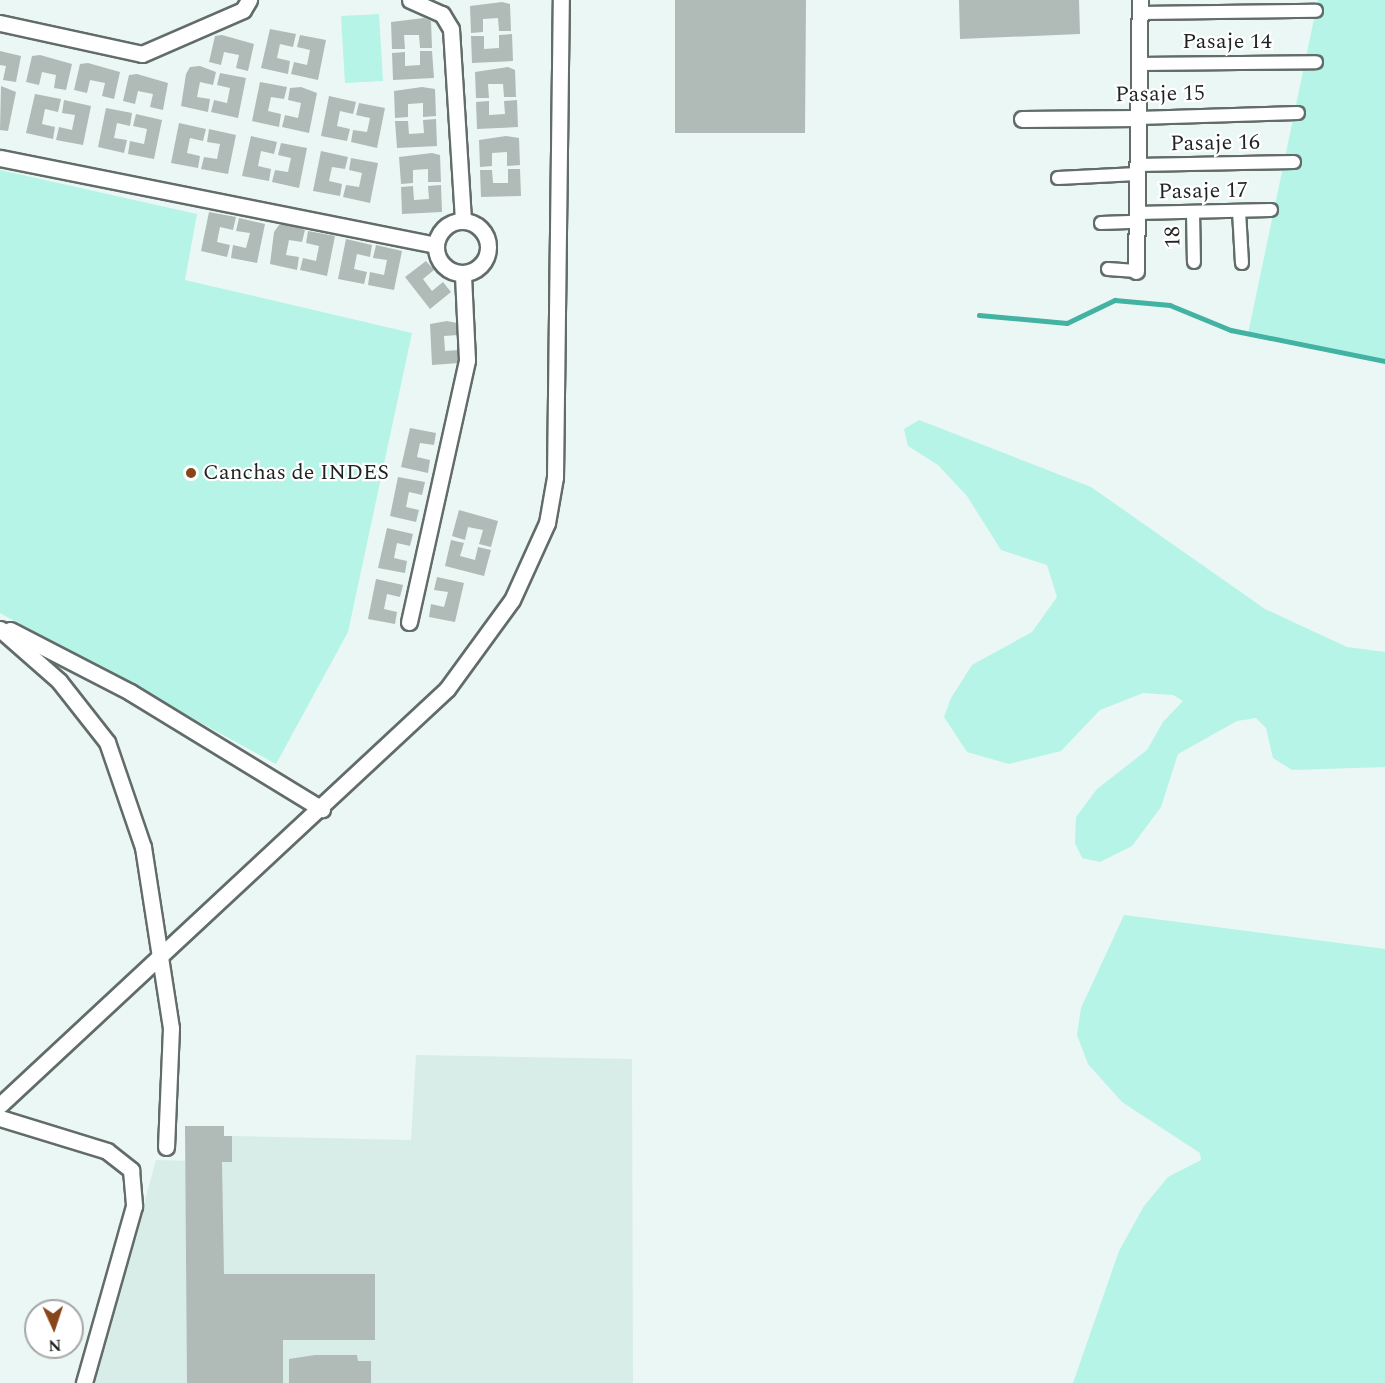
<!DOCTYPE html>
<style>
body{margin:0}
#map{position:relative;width:1385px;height:1383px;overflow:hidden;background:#ebf7f4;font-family:Spectral,serif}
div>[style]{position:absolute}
.built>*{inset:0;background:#d8ede8}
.green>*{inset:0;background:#b5f4e7}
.stream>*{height:4.5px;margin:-2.25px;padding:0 2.25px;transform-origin:2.25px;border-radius:2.25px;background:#42b3a2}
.building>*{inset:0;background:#b0bbb8}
.roads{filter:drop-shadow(2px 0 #626c6a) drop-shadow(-2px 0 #626c6a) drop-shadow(0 2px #626c6a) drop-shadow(0 -2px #626c6a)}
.pedestrian>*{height:12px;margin:-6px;padding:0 6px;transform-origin:6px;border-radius:6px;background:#fff}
.minor>*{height:15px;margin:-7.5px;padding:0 7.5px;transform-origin:7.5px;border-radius:7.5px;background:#fff}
.minor>.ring{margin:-7.5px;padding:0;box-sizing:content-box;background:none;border:15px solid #fff;border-radius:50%}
.dots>*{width:16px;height:16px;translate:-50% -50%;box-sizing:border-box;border:3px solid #fff;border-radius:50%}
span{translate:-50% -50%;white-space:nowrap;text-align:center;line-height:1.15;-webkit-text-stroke:4.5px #fff;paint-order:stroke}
.street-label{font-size:22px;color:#1f2322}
.poi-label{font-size:22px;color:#1f2322}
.left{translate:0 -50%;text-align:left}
.north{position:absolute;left:24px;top:1299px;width:60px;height:60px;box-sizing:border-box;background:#fff;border:2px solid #a5a7a7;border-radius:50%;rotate:177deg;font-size:16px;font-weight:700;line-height:24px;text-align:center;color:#1f2322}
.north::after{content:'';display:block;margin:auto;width:21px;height:27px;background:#89451a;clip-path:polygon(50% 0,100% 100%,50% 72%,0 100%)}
</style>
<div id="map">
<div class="built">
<div style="clip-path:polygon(416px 1055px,632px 1059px,633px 1383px,95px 1383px,156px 1160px,232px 1162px,232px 1136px,411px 1140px)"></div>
</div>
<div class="green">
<div style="clip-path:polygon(1318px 0,1385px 0,1385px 361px,1248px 334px)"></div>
<div style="clip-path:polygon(379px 14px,383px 81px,345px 83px,341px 16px)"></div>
<div style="clip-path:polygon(0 170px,197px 214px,185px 280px,412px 333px,348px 632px,276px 764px,0 613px)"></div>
<div style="clip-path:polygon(919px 420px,1091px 487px,1265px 609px,1347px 647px,1385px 652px,1385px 767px,1292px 770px,1273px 758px,1266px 728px,1256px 718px,1237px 721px,1178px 754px,1161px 807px,1132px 846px,1100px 862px,1082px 858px,1075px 843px,1076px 817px,1097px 789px,1147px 750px,1163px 722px,1183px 701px,1173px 695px,1143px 693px,1100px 710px,1061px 751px,1009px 764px,967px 752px,944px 717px,951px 698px,972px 665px,1032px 632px,1057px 597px,1047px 565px,1001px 550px,967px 496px,938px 465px,908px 446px,904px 429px)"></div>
<div style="clip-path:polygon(1124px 915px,1385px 949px,1385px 1383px,1073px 1383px,1119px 1251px,1144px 1206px,1168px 1177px,1201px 1160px,1200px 1153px,1122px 1102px,1088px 1064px,1077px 1035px,1081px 1008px)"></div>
</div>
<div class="stream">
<div style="left:979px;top:315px;width:88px;rotate:5.2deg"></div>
<div style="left:1067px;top:323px;width:53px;rotate:-25.6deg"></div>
<div style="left:1115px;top:300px;width:55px;rotate:5.2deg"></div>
<div style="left:1170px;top:305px;width:66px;rotate:22.3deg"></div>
<div style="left:1231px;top:330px;width:157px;rotate:11.4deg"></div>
</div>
<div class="building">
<div style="clip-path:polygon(675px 0,806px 0,805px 133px,675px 133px)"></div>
<div style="clip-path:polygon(959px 0,1079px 0,1080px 34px,960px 39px)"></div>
<div style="clip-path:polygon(502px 2px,510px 4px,511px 31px,499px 31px,498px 18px,483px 19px,483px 32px,471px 33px,470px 6px)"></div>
<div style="clip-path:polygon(424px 18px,431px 21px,432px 48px,420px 48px,419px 35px,404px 35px,405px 49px,392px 49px,391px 22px)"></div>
<div style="clip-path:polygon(270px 29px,296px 34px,293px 47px,280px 44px,277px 58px,290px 61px,288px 74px,261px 68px)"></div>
<div style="clip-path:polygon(512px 34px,513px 61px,472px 63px,471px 36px,484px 36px,484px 49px,499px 48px,499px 35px)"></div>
<div style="clip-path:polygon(222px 35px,254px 44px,248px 71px,236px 68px,239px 55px,224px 52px,221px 65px,209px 62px,215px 36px)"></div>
<div style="clip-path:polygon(300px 35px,326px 40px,318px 80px,291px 74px,294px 62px,307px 65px,310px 50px,297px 47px)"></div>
<div style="clip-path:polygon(0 51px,21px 56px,16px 82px,3px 80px,6px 66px,0 65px)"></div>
<div style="clip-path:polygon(420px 51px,432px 51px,434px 78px,393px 80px,392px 53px,405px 52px,405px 66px,420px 65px)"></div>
<div style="clip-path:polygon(40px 55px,72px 64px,66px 90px,54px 88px,56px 75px,42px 72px,39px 85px,26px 82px,32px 56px)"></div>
<div style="clip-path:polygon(88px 63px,120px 72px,114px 99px,102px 96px,105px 83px,90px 80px,87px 93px,74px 90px,80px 64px)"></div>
<div style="clip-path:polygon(200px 66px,216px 72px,213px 85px,200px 82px,197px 97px,210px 99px,208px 112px,181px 106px,186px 74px,190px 67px)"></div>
<div style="clip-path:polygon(508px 67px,515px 70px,516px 97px,504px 97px,503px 84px,488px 84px,489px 98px,476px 98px,475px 72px)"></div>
<div style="clip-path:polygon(220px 73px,246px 78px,238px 118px,211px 112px,214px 100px,227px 103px,230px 88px,217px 85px)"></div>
<div style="clip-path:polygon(137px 74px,168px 83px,163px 110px,150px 107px,153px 94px,138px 91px,135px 104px,123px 101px,129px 75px)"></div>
<div style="clip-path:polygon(260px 82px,287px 87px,284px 99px,271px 97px,268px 111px,281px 114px,279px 127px,252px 121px)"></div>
<div style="clip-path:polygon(1px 86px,16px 92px,8px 131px,0 130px)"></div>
<div style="clip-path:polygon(301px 87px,317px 93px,309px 133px,282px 127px,285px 115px,298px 118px,301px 103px,288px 100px,290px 88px)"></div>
<div style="clip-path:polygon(422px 87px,435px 89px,436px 116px,423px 117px,423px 103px,408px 104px,408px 117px,395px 118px,394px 91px)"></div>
<div style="clip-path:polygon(35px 94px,61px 99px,58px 112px,45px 109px,42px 124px,55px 127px,53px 139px,26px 133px)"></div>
<div style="clip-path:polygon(329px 96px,356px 102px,353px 114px,340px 111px,337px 126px,350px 129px,347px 141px,321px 136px)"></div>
<div style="clip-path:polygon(64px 100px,91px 106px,83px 145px,56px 140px,59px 127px,72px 130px,75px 115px,62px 113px)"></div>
<div style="clip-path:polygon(517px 100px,518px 127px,477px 129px,476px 102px,489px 101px,489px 115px,505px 114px,504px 101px)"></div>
<div style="clip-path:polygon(359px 103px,385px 108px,377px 148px,351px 142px,353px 130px,367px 132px,370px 118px,356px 115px)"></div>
<div style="clip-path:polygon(106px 108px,132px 113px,130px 126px,117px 123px,114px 138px,127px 140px,124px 153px,98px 147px)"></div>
<div style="clip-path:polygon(136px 114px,162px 120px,154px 159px,128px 154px,130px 141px,144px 144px,147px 129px,133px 126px)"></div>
<div style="clip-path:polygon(436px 119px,437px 146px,397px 148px,395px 121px,408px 121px,409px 134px,424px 133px,423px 120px)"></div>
<div style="clip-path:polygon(179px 123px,206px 129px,203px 141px,190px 138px,187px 153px,200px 156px,198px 168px,171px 163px)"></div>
<div style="clip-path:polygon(209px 129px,236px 135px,228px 174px,201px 169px,204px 157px,217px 159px,220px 144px,207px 142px)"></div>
<div style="clip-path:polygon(251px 136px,277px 142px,274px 154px,261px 151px,258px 166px,271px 169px,269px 181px,242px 176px)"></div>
<div style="clip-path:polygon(506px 136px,519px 138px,520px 165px,507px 166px,507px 152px,492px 153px,492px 166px,480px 167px,479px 140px)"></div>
<div style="clip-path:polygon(281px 143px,307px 148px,299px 188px,272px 182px,275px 170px,288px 172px,291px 158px,278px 155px)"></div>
<div style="clip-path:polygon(321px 151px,348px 157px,345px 169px,332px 167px,329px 181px,342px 184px,340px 196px,313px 191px)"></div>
<div style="clip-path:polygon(432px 153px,440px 155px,441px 182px,428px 182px,428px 169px,413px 170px,413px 183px,401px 184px,399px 157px)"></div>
<div style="clip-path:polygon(351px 158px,378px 163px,370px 203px,343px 197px,346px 185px,359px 187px,362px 173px,349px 170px)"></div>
<div style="clip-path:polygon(508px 169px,520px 169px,521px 196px,481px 197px,480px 170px,492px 170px,493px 183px,508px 183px)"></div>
<div style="clip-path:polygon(441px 185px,442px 212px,402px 214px,401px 187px,413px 186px,414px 200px,429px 199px,428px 186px)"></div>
<div style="clip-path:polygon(209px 212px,236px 217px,233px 230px,220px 227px,217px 242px,230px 245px,227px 257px,201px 251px)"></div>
<div style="clip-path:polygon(239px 218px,265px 224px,257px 263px,231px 258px,233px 245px,246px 248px,250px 233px,236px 231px)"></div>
<div style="clip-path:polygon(289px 224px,305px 230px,302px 242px,289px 240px,286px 255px,299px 257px,297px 270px,270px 264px,274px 232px,279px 225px)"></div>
<div style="clip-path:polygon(308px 231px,335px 236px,327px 276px,300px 270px,303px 258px,316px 261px,319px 246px,306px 243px)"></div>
<div style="clip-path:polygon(346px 239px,372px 245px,370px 257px,357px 254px,354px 269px,367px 272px,364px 284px,338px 279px)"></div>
<div style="clip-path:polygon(376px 245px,402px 251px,394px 290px,368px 285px,370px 272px,384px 275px,387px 260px,373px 258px)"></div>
<div style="clip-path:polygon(426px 261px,434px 270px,423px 279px,432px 291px,443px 282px,451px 292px,430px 309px,405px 277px)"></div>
<div style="clip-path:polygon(447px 321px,457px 323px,458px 335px,444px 336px,445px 351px,459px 350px,459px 363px,432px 365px,430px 324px)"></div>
<div style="clip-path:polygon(410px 428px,436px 433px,434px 445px,420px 443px,417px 457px,430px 460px,428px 473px,401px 467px)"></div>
<div style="clip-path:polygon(398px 477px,425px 482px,422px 495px,409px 492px,406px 507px,419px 510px,416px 522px,390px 516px)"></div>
<div style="clip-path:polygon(459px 510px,498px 521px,491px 547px,479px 544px,483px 530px,468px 527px,465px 540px,452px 536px)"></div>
<div style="clip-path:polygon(387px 528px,413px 534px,410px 546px,397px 543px,394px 558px,407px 561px,405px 573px,378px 568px)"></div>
<div style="clip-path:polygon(451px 540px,464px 543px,460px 556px,475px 560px,478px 547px,491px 550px,484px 576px,445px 566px)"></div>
<div style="clip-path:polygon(437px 577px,464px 583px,455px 622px,429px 617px,431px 604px,444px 607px,448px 592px,434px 590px)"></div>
<div style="clip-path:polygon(376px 579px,403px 585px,400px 597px,387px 594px,384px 609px,397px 612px,395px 624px,368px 619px)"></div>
<div style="clip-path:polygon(185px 1126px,224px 1126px,224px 1136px,232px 1136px,232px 1162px,222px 1162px,224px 1274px,375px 1274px,375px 1340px,283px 1340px,283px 1383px,187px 1383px)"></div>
<div style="clip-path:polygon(315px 1355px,357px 1355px,358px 1361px,371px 1361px,371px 1383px,289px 1383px,289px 1359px)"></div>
</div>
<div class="roads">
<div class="pedestrian">
<div style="left:1140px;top:13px;width:176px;rotate:-0.7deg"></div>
<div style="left:1139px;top:64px;width:177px;rotate:-0.6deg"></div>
<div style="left:1138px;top:118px;width:160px;rotate:-1.8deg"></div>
<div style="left:1137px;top:165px;width:157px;rotate:-1.1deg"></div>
<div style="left:1058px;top:178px;width:79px;rotate:-2.9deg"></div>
<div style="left:1239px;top:211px;width:52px;rotate:86.7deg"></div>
<div style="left:1193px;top:212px;width:50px;rotate:88.9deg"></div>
<div style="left:1136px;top:213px;width:135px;rotate:-1.3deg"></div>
<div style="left:1101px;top:223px;width:35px;rotate:-2deg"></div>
<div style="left:1108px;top:269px;width:28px;rotate:4deg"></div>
</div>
<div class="minor">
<div style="left:410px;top:0;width:35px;rotate:24deg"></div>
<div style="left:442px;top:14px;width:17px;rotate:59deg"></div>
<div style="left:451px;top:29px;width:192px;rotate:86.4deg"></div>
<div style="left:0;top:23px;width:145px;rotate:12.3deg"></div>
<div style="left:142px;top:54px;width:110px;rotate:-23.5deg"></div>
<div style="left:243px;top:10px;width:12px;rotate:-59deg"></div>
<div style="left:1022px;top:119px;width:116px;rotate:-0.5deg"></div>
<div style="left:0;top:158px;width:444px;rotate:11.3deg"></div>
<div class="ring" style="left:436px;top:221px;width:37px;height:37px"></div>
<div style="left:1136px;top:271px;width:271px;rotate:-89.2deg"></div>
<div style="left:409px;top:622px;width:268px;rotate:-77.5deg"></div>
<div style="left:467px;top:360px;width:86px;rotate:-92.7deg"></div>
<div style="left:0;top:629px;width:79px;rotate:41.4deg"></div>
<div style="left:59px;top:681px;width:78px;rotate:51.8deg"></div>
<div style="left:107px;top:742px;width:111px;rotate:71.1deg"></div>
<div style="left:143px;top:847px;width:183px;rotate:81.2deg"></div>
<div style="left:171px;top:1028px;width:119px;rotate:92.4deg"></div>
<div style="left:10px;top:630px;width:135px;rotate:27.3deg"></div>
<div style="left:130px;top:692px;width:225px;rotate:31.4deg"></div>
<div style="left:0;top:1105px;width:611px;rotate:-42.94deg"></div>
<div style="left:447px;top:689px;width:110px;rotate:-53.9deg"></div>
<div style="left:512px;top:600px;width:85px;rotate:-65.6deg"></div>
<div style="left:547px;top:523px;width:47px;rotate:-80.1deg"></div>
<div style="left:555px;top:477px;width:477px;rotate:-89.3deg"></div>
<div style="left:0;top:1118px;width:112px;rotate:17.1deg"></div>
<div style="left:107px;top:1151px;width:31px;rotate:38deg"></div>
<div style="left:131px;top:1170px;width:36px;rotate:85deg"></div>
<div style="left:134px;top:1206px;width:184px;rotate:105.8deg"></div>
</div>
</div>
<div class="dots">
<div style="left:191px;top:473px;background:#89451a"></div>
</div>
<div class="street-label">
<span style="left:1227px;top:42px">Pasaje 14</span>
<span style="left:1160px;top:94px;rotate:-1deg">Pasaje 15</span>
<span style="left:1215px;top:143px;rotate:-1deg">Pasaje 16</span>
<span style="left:1203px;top:191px;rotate:-1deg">Pasaje 17</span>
<span style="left:1173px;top:237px;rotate:-91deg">18</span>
</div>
<div class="poi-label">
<span class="left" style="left:203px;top:473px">Canchas de INDES</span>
</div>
<div class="north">N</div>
</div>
